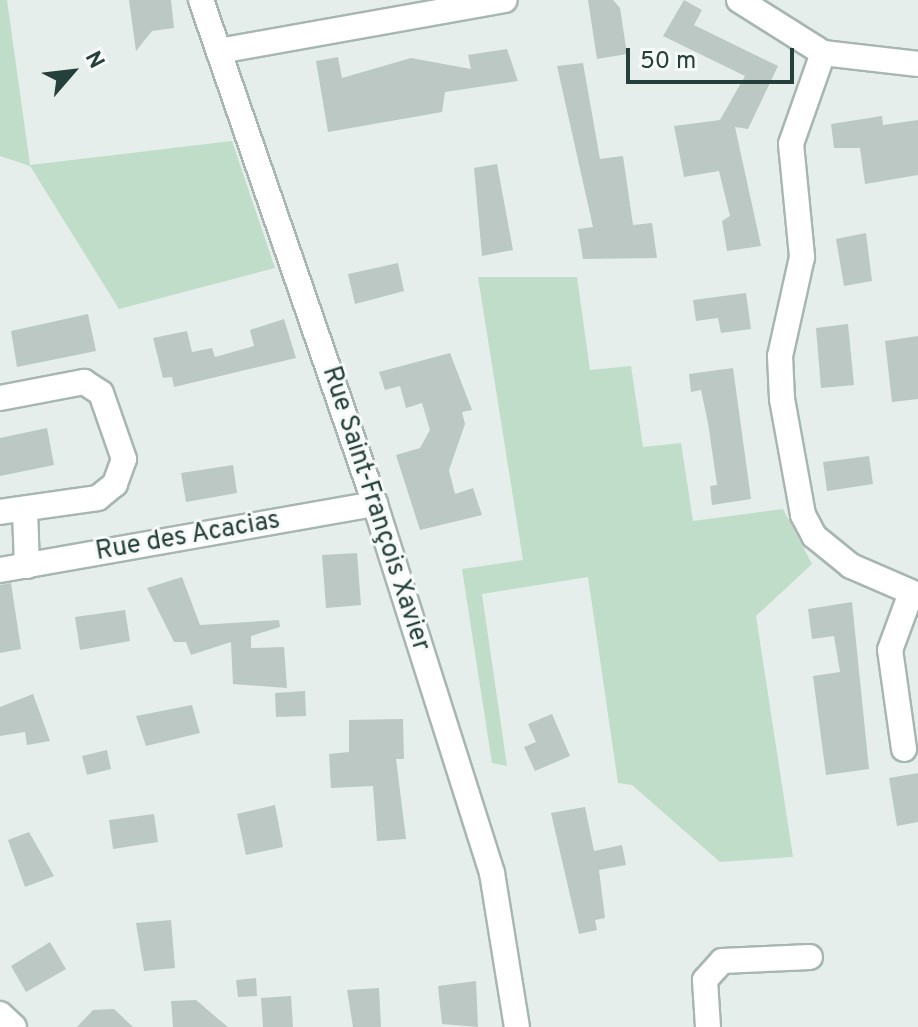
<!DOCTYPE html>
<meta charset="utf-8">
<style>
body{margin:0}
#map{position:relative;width:918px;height:1027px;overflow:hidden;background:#e5eeea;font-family:Overpass,sans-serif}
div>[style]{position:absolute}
.green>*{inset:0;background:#c0ddca}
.building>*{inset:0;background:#bbc8c4}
.roads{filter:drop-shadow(2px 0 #a8b6b2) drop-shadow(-2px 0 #a8b6b2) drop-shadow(0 2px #a8b6b2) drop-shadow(0 -2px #a8b6b2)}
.minor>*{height:24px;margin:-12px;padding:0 12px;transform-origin:12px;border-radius:12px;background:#fff}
span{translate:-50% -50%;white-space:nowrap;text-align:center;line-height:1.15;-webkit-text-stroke:6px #f6faf8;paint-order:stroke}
.street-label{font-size:26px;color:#253f3a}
.north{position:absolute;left:32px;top:32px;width:80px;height:80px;-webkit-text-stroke:6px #f6faf8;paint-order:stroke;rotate:62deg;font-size:22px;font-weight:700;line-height:32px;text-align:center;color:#253f3a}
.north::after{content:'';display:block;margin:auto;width:28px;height:36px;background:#253f3a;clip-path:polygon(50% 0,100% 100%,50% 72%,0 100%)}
.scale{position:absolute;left:626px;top:48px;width:168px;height:36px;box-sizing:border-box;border:4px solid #253f3a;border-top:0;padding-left:10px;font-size:24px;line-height:28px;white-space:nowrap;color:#253f3a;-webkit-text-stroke:6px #f6faf8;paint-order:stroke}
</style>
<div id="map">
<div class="green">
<div style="clip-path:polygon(0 0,7px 0,30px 165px,232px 141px,275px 268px,119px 309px,30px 166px,0 156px)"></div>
<div style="clip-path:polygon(478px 277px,577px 277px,590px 370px,631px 366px,643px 447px,681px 443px,693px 521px,783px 509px,812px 564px,756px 616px,793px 857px,720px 862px,632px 785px,618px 783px,588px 577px,482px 594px,507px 766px,492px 763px,462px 569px,523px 560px)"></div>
</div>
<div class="building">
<div style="clip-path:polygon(129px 0,171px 0,174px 28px,152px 31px,136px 51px)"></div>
<div style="clip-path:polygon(588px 0,613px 0,620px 8px,627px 54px,597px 59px)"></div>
<div style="clip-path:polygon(684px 0,702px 10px,694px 25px,778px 66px,748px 129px,735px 127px,761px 246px,727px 251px,722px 221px,730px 216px,719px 171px,684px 177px,674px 126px,720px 120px,745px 76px,663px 36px)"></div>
<div style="clip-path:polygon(507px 49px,518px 81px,445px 92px,442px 112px,328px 132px,316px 61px,338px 57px,342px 78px,411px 58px,471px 69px,468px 55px)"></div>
<div style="clip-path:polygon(583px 63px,600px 159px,623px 156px,633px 225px,652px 223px,657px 258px,583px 259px,578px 229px,593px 227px,557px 66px)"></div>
<div style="clip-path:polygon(882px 116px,883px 125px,918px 120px,918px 175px,865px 184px,860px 148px,834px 148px,831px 124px)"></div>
<div style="clip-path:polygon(497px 164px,513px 250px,482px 256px,474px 168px)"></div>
<div style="clip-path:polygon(866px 233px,872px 281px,844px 286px,836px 239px)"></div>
<div style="clip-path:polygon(398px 263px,404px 291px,355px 304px,348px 274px)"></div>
<div style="clip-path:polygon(746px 293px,751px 329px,721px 333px,718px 318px,696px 321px,693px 300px)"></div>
<div style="clip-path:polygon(88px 314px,96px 351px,17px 367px,11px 331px)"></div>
<div style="clip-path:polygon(284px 319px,296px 358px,174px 387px,172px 377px,163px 378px,153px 338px,187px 331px,192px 352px,212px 348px,215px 357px,254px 346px,250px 330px)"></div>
<div style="clip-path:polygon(848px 324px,854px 385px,821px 388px,816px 328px)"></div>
<div style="clip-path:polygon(918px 336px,918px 399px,892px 402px,885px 341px)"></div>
<div style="clip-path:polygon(450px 353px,472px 410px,462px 412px,465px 424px,449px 470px,455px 494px,473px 488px,482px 515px,420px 530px,396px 455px,420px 448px,430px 430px,422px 403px,406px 408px,400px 386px,385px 390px,379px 372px)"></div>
<div style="clip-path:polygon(733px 368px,751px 499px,712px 505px,710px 486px,717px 485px,708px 423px,701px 390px,691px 392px,689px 374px)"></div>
<div style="clip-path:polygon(47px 428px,54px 465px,0 476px,0 438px)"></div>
<div style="clip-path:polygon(869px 456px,873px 484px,827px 491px,823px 462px)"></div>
<div style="clip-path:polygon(233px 465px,237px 493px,186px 502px,181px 473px)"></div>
<div style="clip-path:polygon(357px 553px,361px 605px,326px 608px,322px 555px)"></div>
<div style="clip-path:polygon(182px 577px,200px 625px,279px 620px,280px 627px,251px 636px,251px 648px,284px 647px,287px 688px,233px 684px,231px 642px,191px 655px,186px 642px,174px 642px,147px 588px)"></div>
<div style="clip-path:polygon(11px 583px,21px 649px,0 653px,0 585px)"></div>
<div style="clip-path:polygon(852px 602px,869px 769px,826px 775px,813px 676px,840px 672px,834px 636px,812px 639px,808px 609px)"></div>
<div style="clip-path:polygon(125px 610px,130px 641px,80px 650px,75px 617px)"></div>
<div style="clip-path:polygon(305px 691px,306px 716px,276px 717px,275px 693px)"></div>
<div style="clip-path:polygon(33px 694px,50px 741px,27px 745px,25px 732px,0 736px,0 707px)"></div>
<div style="clip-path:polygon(192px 705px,200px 733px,146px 746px,136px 716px)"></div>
<div style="clip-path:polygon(552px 714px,570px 756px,535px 771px,524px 747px,536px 742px,528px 724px)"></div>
<div style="clip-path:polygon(403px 719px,404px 759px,396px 759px,406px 839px,377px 841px,373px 786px,331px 788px,329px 754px,349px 752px,349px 720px)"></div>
<div style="clip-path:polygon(107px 750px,111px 769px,87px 775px,82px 756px)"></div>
<div style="clip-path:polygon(918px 773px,918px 822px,897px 826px,889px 778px)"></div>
<div style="clip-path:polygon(275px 805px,283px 847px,246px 855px,237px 814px)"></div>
<div style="clip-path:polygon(585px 807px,594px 851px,622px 845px,626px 865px,599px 870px,605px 918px,595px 920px,597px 930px,579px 934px,551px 813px)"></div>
<div style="clip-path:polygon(154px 814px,158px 842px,113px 849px,109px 820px)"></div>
<div style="clip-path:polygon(29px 832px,54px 876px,25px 887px,8px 840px)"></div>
<div style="clip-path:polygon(171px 920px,175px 968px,144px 971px,136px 923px)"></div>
<div style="clip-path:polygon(50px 942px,66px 969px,26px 992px,11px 966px)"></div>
<div style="clip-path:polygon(256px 978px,257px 996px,238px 997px,236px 980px)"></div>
<div style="clip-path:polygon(476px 981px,478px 1027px,442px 1024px,438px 986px)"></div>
<div style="clip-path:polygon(379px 988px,381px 1027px,353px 1027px,347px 990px)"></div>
<div style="clip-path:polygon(291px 996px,293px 1027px,263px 1027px,261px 998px)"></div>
<div style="clip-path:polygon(196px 1000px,217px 1018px,228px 1027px,173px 1027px,171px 1001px)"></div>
<div style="clip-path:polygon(114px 1009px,133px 1027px,77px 1027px,93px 1010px)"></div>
</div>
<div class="roads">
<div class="minor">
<div style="left:201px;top:0;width:533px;rotate:70.95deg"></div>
<div style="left:375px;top:504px;width:387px;rotate:72.4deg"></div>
<div style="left:492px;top:873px;width:156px;rotate:80.8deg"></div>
<div style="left:739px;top:0;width:99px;rotate:32.2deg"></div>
<div style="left:823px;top:53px;width:96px;rotate:6.6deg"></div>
<div style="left:219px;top:51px;width:290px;rotate:-10.1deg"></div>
<div style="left:823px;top:53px;width:96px;rotate:109.4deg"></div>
<div style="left:791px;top:144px;width:114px;rotate:84.4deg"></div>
<div style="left:802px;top:257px;width:101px;rotate:102.5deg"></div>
<div style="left:780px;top:356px;width:43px;rotate:87.3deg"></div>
<div style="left:782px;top:399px;width:118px;rotate:79.7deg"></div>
<div style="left:803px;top:515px;width:24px;rotate:62deg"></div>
<div style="left:814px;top:536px;width:48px;rotate:39deg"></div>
<div style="left:851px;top:566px;width:73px;rotate:23.4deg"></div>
<div style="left:0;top:398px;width:86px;rotate:-10.8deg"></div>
<div style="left:84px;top:382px;width:20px;rotate:33deg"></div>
<div style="left:101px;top:393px;width:70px;rotate:70.8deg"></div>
<div style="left:124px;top:459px;width:27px;rotate:110deg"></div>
<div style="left:115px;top:484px;width:22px;rotate:141deg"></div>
<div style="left:98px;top:498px;width:99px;rotate:171.9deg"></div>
<div style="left:25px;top:510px;width:56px;rotate:88deg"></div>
<div style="left:0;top:570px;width:381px;rotate:-10deg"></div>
<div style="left:904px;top:749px;width:100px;rotate:-98deg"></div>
<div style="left:890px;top:650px;width:61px;rotate:-69.8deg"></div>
<div style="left:0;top:1014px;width:19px;rotate:43deg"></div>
<div style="left:708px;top:1027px;width:47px;rotate:-93.7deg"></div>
<div style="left:705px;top:980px;width:25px;rotate:-48deg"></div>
<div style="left:722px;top:961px;width:88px;rotate:-2.6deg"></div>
</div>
</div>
<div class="street-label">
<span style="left:375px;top:509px;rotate:72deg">Rue Saint-François Xavier</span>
<span style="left:188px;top:537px;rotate:-10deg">Rue des Acacias</span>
</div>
<div class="north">N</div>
<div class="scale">50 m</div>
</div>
